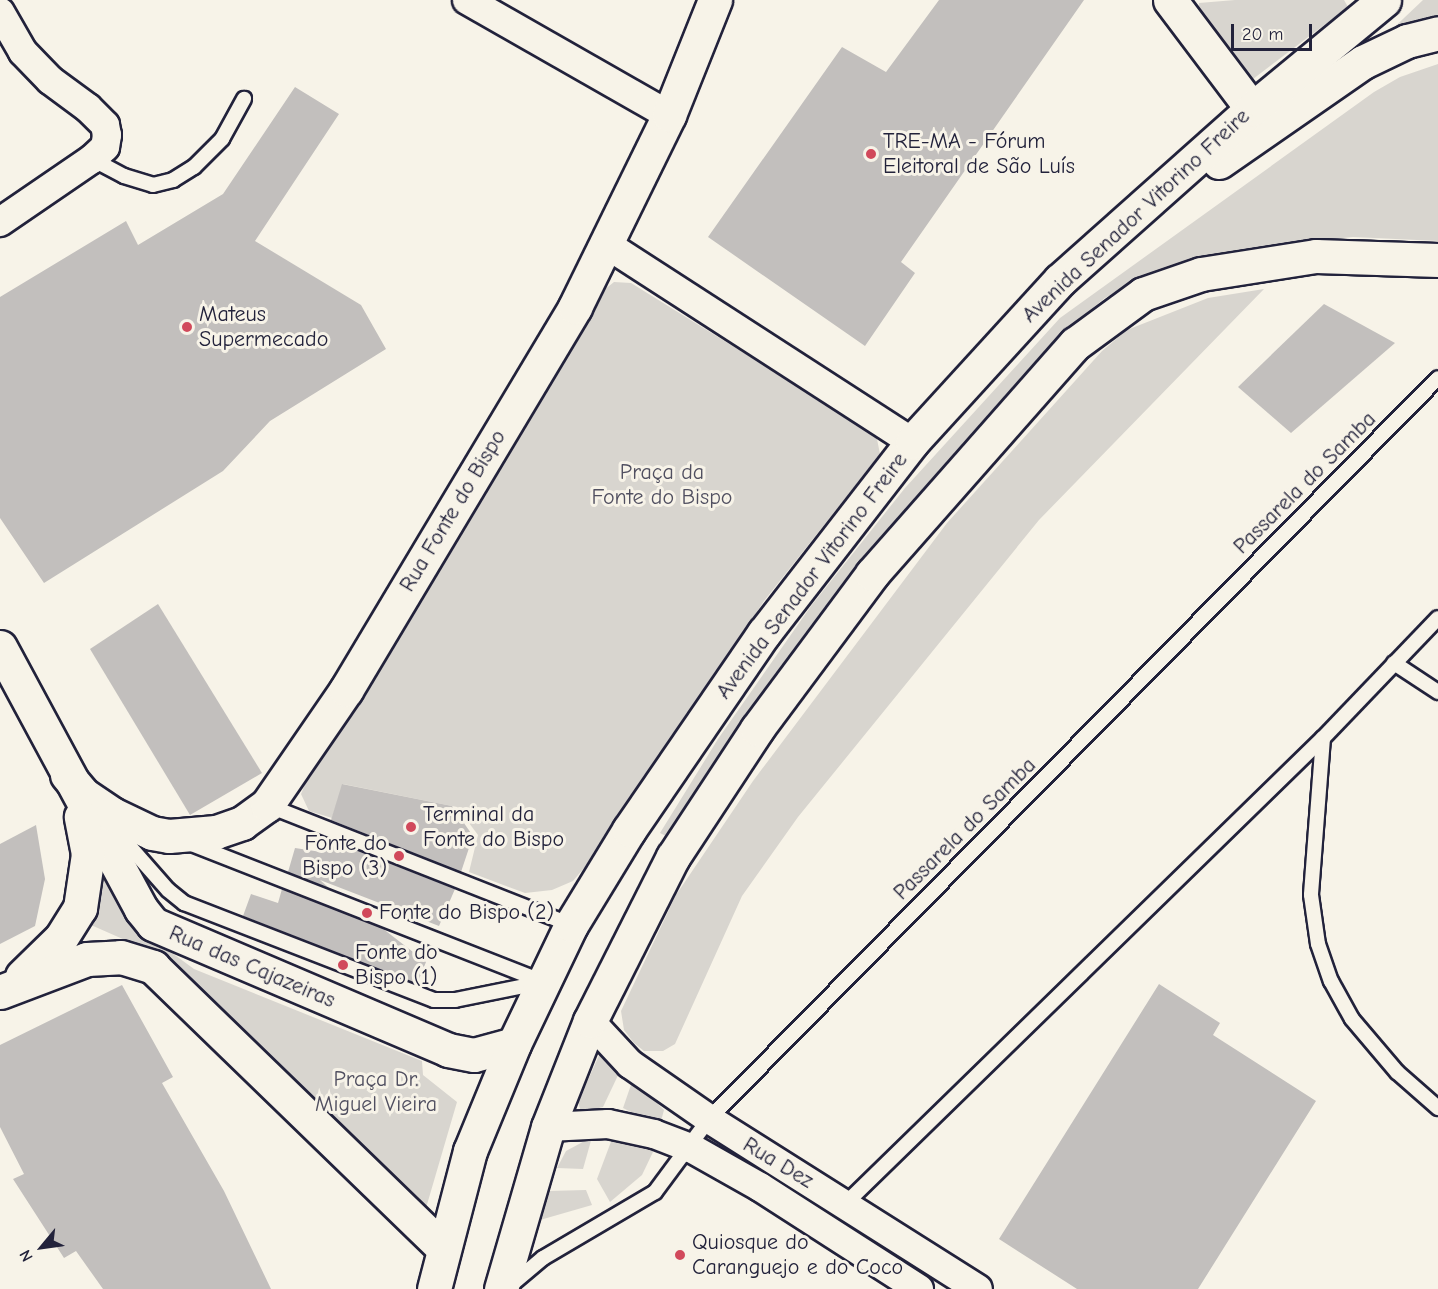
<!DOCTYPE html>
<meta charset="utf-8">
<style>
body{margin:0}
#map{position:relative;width:1438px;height:1289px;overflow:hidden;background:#f7f3e8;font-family:"Comic Neue",sans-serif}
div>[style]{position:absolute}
.green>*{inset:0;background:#d8d5cf}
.building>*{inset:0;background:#c2bfbd}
.roads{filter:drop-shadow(2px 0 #22223b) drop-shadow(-2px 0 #22223b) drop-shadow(0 2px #22223b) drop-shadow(0 -2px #22223b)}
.lane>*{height:14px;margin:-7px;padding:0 7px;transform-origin:7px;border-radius:7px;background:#f7f3e8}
.street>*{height:28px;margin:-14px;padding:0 14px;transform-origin:14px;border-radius:14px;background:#f7f3e8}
.secondary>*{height:33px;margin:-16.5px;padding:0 16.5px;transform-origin:16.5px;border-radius:16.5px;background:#f7f3e8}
.primary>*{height:33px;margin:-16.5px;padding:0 16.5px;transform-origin:16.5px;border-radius:16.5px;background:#f7f3e8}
.dots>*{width:16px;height:16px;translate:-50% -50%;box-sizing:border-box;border:3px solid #f7f3e8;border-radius:50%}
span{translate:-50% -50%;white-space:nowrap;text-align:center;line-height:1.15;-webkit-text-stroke:6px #f7f3e8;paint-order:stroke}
.poi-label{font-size:22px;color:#22223b}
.left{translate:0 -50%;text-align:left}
.right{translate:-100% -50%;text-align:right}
.street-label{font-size:22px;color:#22223b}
.park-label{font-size:22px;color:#504f60}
.north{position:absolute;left:12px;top:1217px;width:60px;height:60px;-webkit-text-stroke:4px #f7f3e8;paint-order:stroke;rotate:241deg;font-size:16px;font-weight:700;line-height:24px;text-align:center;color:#22223b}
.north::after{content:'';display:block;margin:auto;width:21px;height:27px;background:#22223b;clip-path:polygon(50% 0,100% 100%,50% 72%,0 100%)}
.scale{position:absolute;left:1231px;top:24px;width:81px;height:27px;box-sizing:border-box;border:3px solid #22223b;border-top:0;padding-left:8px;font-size:18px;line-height:21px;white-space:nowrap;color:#22223b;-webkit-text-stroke:4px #f7f3e8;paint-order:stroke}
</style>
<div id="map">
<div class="green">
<div style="clip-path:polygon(1235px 0,1344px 0,1348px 7px,1253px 79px,1198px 22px,1199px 3px)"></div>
<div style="clip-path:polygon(1423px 0,1438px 0,1438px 19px,1384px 37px)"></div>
<div style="clip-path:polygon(1438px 64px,1438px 241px,1353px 237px,1309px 241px,1130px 284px,1105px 298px,1079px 319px,1029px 373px,670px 838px,660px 833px,718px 739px,811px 606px,905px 488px,1060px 318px,1374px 92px,1400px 77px)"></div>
<div style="clip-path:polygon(614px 282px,631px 283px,865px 428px,877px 439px,880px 454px,764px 601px,599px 850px,573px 881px,552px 890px,525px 893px,469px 872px,478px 835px,457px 807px,343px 784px,332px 818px,309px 811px,301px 794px,313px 765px,599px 294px)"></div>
<div style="clip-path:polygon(1264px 289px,1039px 520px,798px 817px,742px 896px,675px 1044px,663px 1051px,644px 1051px,634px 1043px,624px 1030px,621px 1011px,676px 895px,753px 781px,947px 523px,1102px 351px,1127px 330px,1208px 298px)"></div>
<div style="clip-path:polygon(107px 868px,142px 931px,194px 969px,422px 1061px,423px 1075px,457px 1102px,426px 1208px,186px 975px,159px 955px,91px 925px)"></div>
<div style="clip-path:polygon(601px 1051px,621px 1069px,603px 1107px,581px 1112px,578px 1102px)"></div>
<div style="clip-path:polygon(633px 1079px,664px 1110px,661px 1121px,655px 1124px,623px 1108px)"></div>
<div style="clip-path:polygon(592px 1137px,583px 1169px,557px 1168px,566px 1151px)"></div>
<div style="clip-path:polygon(612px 1139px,650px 1144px,653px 1152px,642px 1175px,610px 1202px,597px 1179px)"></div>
<div style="clip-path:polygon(586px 1190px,592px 1205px,540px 1220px,548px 1191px)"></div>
</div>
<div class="building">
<div style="clip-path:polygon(939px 0,1084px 0,901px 262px,915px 273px,865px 346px,708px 237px,842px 47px,886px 72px)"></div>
<div style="clip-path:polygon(295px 87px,339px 114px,255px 241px,361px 305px,386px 349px,270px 421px,223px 471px,44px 583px,0 518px,0 297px,126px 221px,138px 245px,223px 194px)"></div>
<div style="clip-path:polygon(1324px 304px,1395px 343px,1291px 433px,1238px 387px)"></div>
<div style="clip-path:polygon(158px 604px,262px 773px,190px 815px,90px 649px)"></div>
<div style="clip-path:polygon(342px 784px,452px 806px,473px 836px,461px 872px,331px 820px)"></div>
<div style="clip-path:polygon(36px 825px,45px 879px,35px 926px,0 944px,0 844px)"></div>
<div style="clip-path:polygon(325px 838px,455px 889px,439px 926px,320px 880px,329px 888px,288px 872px,295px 848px,321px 852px)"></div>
<div style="clip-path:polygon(282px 889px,382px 928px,426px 962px,417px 984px,243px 916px,251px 894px,278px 903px)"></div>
<div style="clip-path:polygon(1159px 984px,1220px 1023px,1213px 1035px,1316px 1101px,1198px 1289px,1077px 1289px,999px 1239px)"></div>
<div style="clip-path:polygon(122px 985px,173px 1077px,162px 1083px,224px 1191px,271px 1289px,103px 1289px,76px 1251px,64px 1258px,13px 1179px,24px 1174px,0 1127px,0 1045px)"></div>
</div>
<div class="roads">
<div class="lane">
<div style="left:92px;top:159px;width:36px;rotate:28deg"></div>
<div style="left:124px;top:176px;width:30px;rotate:17deg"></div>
<div style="left:153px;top:185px;width:21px;rotate:-14deg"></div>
<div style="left:173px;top:180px;width:25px;rotate:-32deg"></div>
<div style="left:194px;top:167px;width:40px;rotate:-45deg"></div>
<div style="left:222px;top:139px;width:46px;rotate:-61.2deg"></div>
<div style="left:1394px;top:663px;width:53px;rotate:33.4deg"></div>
<div style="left:1323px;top:738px;width:157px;rotate:94.4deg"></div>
<div style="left:1311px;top:895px;width:49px;rotate:81.9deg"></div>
<div style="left:1318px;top:944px;width:39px;rotate:71deg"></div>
<div style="left:1331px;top:981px;width:43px;rotate:61.1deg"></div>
<div style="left:1352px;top:1019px;width:70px;rotate:49.7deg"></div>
<div style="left:1397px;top:1072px;width:55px;rotate:41.3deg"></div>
<div style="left:267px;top:805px;width:327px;rotate:21.5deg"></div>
<div style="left:109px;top:823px;width:89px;rotate:48.6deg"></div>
<div style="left:168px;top:890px;width:21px;rotate:39deg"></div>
<div style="left:184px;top:903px;width:268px;rotate:21.2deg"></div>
<div style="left:434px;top:1000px;width:21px"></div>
<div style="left:455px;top:1000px;width:86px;rotate:-11.4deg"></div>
<div style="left:189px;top:843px;width:381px;rotate:21.4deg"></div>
<div style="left:842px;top:1207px;width:672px;rotate:-44.28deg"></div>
<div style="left:1323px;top:738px;width:166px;rotate:-46.2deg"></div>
<div style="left:511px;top:1285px;width:42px;rotate:-40.2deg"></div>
<div style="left:543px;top:1258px;width:130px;rotate:-30.5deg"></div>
<div style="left:655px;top:1192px;width:91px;rotate:-53.5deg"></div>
<div style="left:709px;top:1119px;width:1039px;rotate:-45.47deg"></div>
</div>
<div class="street">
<div style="left:467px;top:0;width:232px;rotate:29.7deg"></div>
<div style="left:0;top:12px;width:46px;rotate:60.1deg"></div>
<div style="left:23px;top:52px;width:39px;rotate:46deg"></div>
<div style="left:50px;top:80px;width:47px;rotate:36.4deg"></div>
<div style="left:88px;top:108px;width:24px;rotate:45deg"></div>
<div style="left:105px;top:125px;width:10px;rotate:79deg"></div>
<div style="left:107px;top:135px;width:12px;rotate:99deg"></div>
<div style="left:105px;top:147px;width:18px;rotate:137deg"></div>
<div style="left:92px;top:159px;width:112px;rotate:145.6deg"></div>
<div style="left:606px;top:244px;width:364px;rotate:32.9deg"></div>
<div style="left:590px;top:1021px;width:59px;rotate:47.1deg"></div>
<div style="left:630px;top:1064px;width:96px;rotate:34.8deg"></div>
<div style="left:709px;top:1119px;width:318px;rotate:32.3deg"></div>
<div style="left:548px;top:1127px;width:60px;rotate:-2.9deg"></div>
<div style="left:608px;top:1124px;width:47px;rotate:12.3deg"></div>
<div style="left:654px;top:1134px;width:40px;rotate:21deg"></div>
<div style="left:691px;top:1148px;width:79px;rotate:29.5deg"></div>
<div style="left:760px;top:1187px;width:189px;rotate:32.7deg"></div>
</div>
<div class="secondary">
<div style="left:1170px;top:0;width:136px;rotate:53deg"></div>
<div style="left:0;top:647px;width:298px;rotate:61.7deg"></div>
<div style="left:141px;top:909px;width:19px;rotate:51deg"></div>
<div style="left:153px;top:924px;width:321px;rotate:23.1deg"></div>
<div style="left:448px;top:1050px;width:26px;rotate:11deg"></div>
<div style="left:474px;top:1055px;width:41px;rotate:-15.4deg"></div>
<div style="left:67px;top:775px;width:26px;rotate:50deg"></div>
<div style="left:84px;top:795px;width:34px;rotate:34deg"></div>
<div style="left:112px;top:814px;width:44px;rotate:25.4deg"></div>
<div style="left:152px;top:833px;width:17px;rotate:10deg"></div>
<div style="left:169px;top:836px;width:47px;rotate:-4.9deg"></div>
<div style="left:216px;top:832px;width:28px;rotate:-19deg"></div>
<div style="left:242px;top:823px;width:31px;rotate:-36deg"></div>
<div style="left:267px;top:805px;width:140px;rotate:-55.5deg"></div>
<div style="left:346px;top:690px;width:446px;rotate:-59.1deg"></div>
<div style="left:575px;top:307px;width:214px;rotate:-63.9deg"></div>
<div style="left:669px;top:115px;width:124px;rotate:-68.2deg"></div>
<div style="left:22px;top:976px;width:54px;rotate:-44.3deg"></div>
<div style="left:61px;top:938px;width:36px;rotate:-58deg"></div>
<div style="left:80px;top:908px;width:55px;rotate:-81.6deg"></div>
<div style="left:88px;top:854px;width:38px;rotate:-101deg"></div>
<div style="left:0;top:992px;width:93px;rotate:-20.8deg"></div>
<div style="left:87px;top:959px;width:34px;rotate:-3deg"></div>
<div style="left:121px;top:957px;width:34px;rotate:17deg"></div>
<div style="left:153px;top:967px;width:402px;rotate:44.1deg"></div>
</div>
<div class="primary">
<div style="left:1219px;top:162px;width:175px;rotate:-34.8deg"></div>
<div style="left:1363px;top:62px;width:49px;rotate:-25.5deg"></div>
<div style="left:1407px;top:41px;width:32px;rotate:-14deg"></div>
<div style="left:434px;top:1289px;width:143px;rotate:-75.4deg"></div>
<div style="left:470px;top:1151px;width:116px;rotate:-67.6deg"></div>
<div style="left:514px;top:1044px;width:132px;rotate:-64.4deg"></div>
<div style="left:571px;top:925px;width:111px;rotate:-58.6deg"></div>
<div style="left:629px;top:830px;width:239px;rotate:-55.6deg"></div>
<div style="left:764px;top:633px;width:242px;rotate:-52.2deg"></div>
<div style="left:912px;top:442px;width:219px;rotate:-47.6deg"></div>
<div style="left:1060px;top:280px;width:257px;rotate:-41.7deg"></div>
<div style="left:1252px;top:109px;width:171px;rotate:-39.5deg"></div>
<div style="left:501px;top:1289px;width:169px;rotate:-73.8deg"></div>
<div style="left:548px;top:1127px;width:114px;rotate:-68.4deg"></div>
<div style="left:590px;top:1021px;width:184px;rotate:-63.2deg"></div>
<div style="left:673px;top:857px;width:153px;rotate:-56.7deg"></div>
<div style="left:757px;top:729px;width:193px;rotate:-53.4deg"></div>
<div style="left:872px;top:574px;width:307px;rotate:-48.6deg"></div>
<div style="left:1075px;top:344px;width:84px;rotate:-36.3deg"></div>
<div style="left:1143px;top:294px;width:61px;rotate:-19deg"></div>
<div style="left:1201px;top:274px;width:116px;rotate:-8.9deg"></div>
<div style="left:1316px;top:256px;width:122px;rotate:1.9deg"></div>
</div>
</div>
<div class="dots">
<div style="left:871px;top:154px;background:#d1495b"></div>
<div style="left:187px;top:327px;background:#d1495b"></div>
<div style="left:411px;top:827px;background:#d1495b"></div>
<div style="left:399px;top:856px;background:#d1495b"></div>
<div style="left:367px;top:913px;background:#d1495b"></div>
<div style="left:343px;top:965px;background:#d1495b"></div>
<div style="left:680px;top:1255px;background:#d1495b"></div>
</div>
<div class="poi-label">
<span class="left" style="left:883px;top:154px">TRE-MA - Fórum<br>Eleitoral de São Luís</span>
<span class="left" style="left:199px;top:327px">Mateus<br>Supermecado</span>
<span class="left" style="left:423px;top:827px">Terminal da<br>Fonte do Bispo</span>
<span class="right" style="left:387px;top:856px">Fonte do<br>Bispo (3)</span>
<span class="left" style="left:379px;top:913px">Fonte do Bispo (2)</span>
<span class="left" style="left:355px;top:965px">Fonte do<br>Bispo (1)</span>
<span class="left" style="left:692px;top:1255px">Quiosque do<br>Caranguejo e do Coco</span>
</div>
<div class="street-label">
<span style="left:1136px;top:216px;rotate:-43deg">Avenida Senador Vitorino Freire</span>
<span style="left:1305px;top:483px;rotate:-45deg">Passarela do Samba</span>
<span style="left:453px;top:511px;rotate:-59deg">Rua Fonte do Bispo</span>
<span style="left:812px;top:576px;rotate:-53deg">Avenida Senador Vitorino Freire</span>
<span style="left:965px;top:829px;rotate:-45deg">Passarela do Samba</span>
<span style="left:252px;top:967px;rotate:23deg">Rua das Cajazeiras</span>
<span style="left:778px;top:1163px;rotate:31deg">Rua Dez</span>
</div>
<div class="park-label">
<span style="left:662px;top:485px">Praça da<br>Fonte do Bispo</span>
<span style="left:376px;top:1092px">Praça Dr.<br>Miguel Vieira</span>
</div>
<div class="north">N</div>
<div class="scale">20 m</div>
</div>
